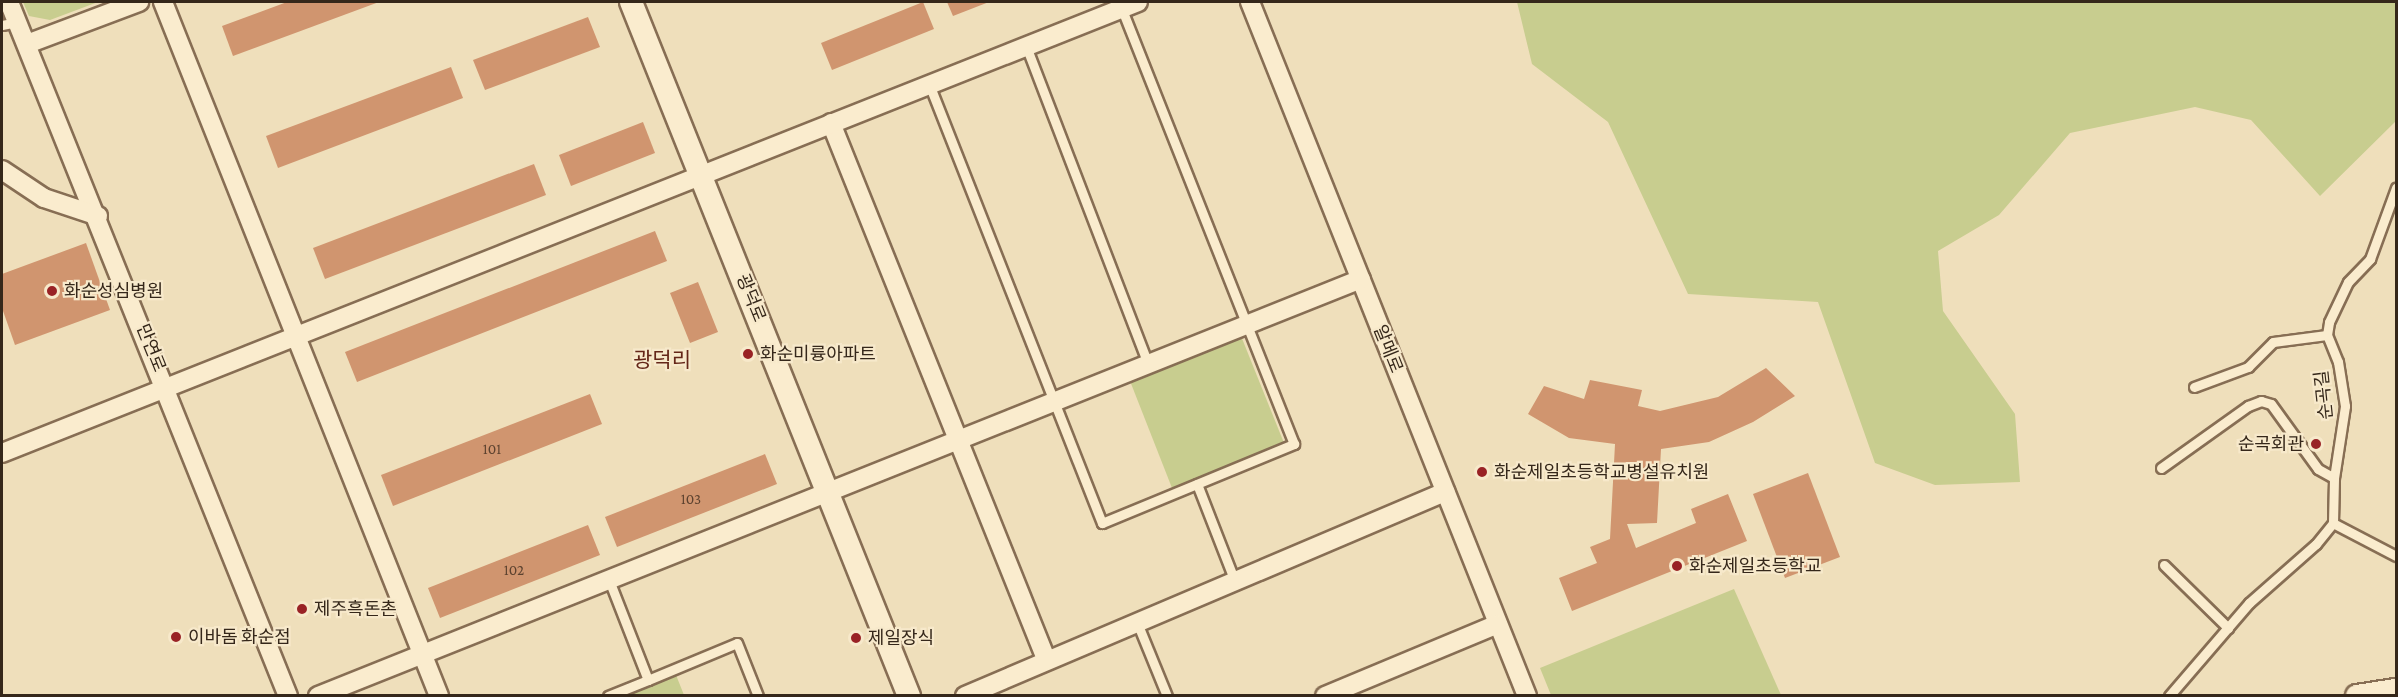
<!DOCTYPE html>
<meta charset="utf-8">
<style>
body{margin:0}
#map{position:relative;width:2398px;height:697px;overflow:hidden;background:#efdfbb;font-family:"Crimson Pro","Noto Sans KR",serif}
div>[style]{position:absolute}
.green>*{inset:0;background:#c8cd8f}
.building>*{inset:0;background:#d0956f}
.roads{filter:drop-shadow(2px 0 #876e54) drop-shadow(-2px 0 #876e54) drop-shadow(0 2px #876e54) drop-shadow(0 -2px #876e54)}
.service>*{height:9px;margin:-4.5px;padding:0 4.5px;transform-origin:4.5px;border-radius:4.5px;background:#faecce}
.minor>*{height:18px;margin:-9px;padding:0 9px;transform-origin:9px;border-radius:9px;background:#faecce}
.tertiary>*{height:22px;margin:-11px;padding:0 11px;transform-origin:11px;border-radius:11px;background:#faecce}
.dots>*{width:16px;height:16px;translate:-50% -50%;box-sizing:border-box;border:3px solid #f7e9cb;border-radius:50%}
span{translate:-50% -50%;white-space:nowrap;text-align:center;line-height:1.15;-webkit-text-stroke:4.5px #f7e9cb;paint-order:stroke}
.number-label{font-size:15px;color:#5c422f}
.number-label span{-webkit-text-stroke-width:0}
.poi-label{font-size:18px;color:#35271a}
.left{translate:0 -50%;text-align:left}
.right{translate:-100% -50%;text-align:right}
.street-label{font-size:18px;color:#35271a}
.quarter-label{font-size:21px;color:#642618}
.frame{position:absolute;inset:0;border:3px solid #35271a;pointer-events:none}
</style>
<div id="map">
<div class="green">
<div style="clip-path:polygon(23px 2px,98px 2px,50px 20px,29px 16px)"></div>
<div style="clip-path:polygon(1517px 2px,2396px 2px,2396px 121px,2320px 196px,2251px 120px,2195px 107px,2070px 133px,1999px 215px,1938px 251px,1943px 311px,2015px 414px,2020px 482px,1935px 485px,1875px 463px,1818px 302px,1688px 294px,1608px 122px,1532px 64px)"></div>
<div style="clip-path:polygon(1241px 336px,1284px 443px,1172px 488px,1130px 381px)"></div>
<div style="clip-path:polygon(1734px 589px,1781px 695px,1551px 695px,1540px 668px)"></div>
<div style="clip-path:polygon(676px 675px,684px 695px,625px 695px)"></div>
</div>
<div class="building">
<div style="clip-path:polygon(287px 2px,379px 2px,233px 56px,222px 26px)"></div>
<div style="clip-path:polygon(923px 2px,934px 29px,832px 70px,821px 43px)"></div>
<div style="clip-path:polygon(947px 2px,989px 2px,953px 16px)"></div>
<div style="clip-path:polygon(588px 17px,600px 47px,485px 90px,473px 60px)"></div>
<div style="clip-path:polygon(451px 67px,463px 98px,278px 168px,266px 136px)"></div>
<div style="clip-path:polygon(643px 122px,655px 153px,571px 186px,559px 155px)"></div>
<div style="clip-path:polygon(534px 164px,546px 195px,325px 279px,313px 248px)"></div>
<div style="clip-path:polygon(655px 231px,667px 261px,357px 382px,345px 352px)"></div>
<div style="clip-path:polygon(86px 243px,110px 310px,15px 345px,2px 308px,2px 274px)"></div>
<div style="clip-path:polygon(698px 282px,718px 332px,690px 343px,670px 293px)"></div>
<div style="clip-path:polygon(1766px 368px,1795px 396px,1753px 422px,1709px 442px,1661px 449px,1657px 523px,1627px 524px,1636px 548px,1696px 523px,1691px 509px,1728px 494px,1747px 541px,1572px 611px,1559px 578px,1597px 563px,1590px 547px,1610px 539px,1615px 444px,1569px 438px,1528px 414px,1544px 386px,1584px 399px,1590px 380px,1642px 390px,1638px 406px,1660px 411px,1718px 397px)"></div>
<div style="clip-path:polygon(590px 394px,602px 424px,393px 506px,381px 475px)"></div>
<div style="clip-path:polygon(765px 454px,777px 484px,617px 547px,605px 517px)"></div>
<div style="clip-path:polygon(1808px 473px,1840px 557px,1785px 578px,1753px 494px)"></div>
<div style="clip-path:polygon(588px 525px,600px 555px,440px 618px,428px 588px)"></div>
</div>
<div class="roads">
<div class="service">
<div style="left:2px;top:25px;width:16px;rotate:-11deg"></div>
<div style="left:1026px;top:46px;width:341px;rotate:69deg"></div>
<div style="left:929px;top:84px;width:472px;rotate:68.5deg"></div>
<div style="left:1102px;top:523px;width:208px;rotate:-22.4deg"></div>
<div style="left:1294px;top:444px;width:469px;rotate:-111.6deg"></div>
<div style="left:2194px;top:387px;width:58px;rotate:-20.3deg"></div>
<div style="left:2248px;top:367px;width:35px;rotate:-45deg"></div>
<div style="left:2273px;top:342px;width:54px;rotate:-7.4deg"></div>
<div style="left:2161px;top:468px;width:107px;rotate:-35.5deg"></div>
<div style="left:2248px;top:406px;width:14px;rotate:-21deg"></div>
<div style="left:2261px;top:401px;width:10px;rotate:17deg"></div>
<div style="left:2271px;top:404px;width:80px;rotate:54.1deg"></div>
<div style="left:2318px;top:469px;width:18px;rotate:29deg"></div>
<div style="left:1197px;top:484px;width:102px;rotate:68.7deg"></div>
<div style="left:2333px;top:523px;width:71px;rotate:27.6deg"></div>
<div style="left:2164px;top:565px;width:90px;rotate:44.5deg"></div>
<div style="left:1136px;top:620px;width:82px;rotate:67.8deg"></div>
<div style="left:648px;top:680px;width:96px;rotate:-22.6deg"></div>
<div style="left:737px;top:643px;width:57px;rotate:68.4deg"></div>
<div style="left:608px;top:696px;width:43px;rotate:-21.8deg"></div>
<div style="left:648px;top:680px;width:107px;rotate:-111.3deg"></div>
<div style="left:2169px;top:696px;width:123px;rotate:-49.3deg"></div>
<div style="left:2249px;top:603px;width:89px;rotate:-41.4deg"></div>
<div style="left:2316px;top:544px;width:27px;rotate:-51deg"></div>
<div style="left:2333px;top:523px;width:45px;rotate:-88.7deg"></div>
<div style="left:2334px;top:478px;width:73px;rotate:-81.3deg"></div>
<div style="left:2345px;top:406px;width:45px;rotate:-99deg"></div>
<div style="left:2338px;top:362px;width:29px;rotate:-112deg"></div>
<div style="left:2327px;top:335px;width:13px;rotate:-81deg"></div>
<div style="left:2329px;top:322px;width:44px;rotate:-64.6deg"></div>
<div style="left:2348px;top:282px;width:32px;rotate:-46deg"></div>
<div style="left:2370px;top:259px;width:76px;rotate:-69.9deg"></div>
</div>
<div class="minor">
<div style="left:9px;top:2px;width:748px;rotate:68.1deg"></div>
<div style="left:163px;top:2px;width:747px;rotate:68.31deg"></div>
<div style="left:1250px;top:2px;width:747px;rotate:68.24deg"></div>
<div style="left:27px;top:44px;width:120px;rotate:-20.6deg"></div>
<div style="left:831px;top:123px;width:578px;rotate:68.14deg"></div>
<div style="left:2px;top:170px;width:50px;rotate:33.7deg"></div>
<div style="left:44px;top:198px;width:57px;rotate:18.4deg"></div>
<div style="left:2px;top:453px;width:1222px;rotate:-21.65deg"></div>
<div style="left:318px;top:696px;width:1123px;rotate:-21.79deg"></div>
<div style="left:965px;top:696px;width:522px;rotate:-23.03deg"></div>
<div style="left:1325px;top:696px;width:187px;rotate:-22.6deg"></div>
</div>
<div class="tertiary">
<div style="left:631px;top:2px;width:748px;rotate:68.17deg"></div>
<div style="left:2357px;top:696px;width:39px;rotate:-9deg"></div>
</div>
</div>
<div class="dots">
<div style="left:52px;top:291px;background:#992225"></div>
<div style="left:748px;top:354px;background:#992225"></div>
<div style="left:2316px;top:444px;background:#992225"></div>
<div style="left:1482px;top:472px;background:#992225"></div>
<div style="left:1677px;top:566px;background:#992225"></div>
<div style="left:302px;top:609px;background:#992225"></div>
<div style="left:176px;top:637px;background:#992225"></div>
<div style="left:856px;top:638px;background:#992225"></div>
</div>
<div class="number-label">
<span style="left:492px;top:450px">101</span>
<span style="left:691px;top:500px">103</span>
<span style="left:514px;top:571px">102</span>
</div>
<div class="poi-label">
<span class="left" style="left:64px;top:291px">화순성심병원</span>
<span class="left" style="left:760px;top:354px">화순미륭아파트</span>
<span class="right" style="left:2304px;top:444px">순곡회관</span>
<span class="left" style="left:1494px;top:472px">화순제일초등학교병설유치원</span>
<span class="left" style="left:1689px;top:566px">화순제일초등학교</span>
<span class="left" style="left:314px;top:609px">제주흑돈촌</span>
<span class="left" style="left:188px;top:637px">이바돔 화순점</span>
<span class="left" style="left:868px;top:638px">제일장식</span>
</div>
<div class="street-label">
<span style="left:751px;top:298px;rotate:68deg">광덕로</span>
<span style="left:151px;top:348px;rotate:68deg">만연로</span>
<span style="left:1388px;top:349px;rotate:68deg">알메로</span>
<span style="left:2324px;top:395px;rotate:-96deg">순곡길</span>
</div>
<div class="quarter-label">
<span style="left:662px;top:360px">광덕리</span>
</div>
<div class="frame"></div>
</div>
